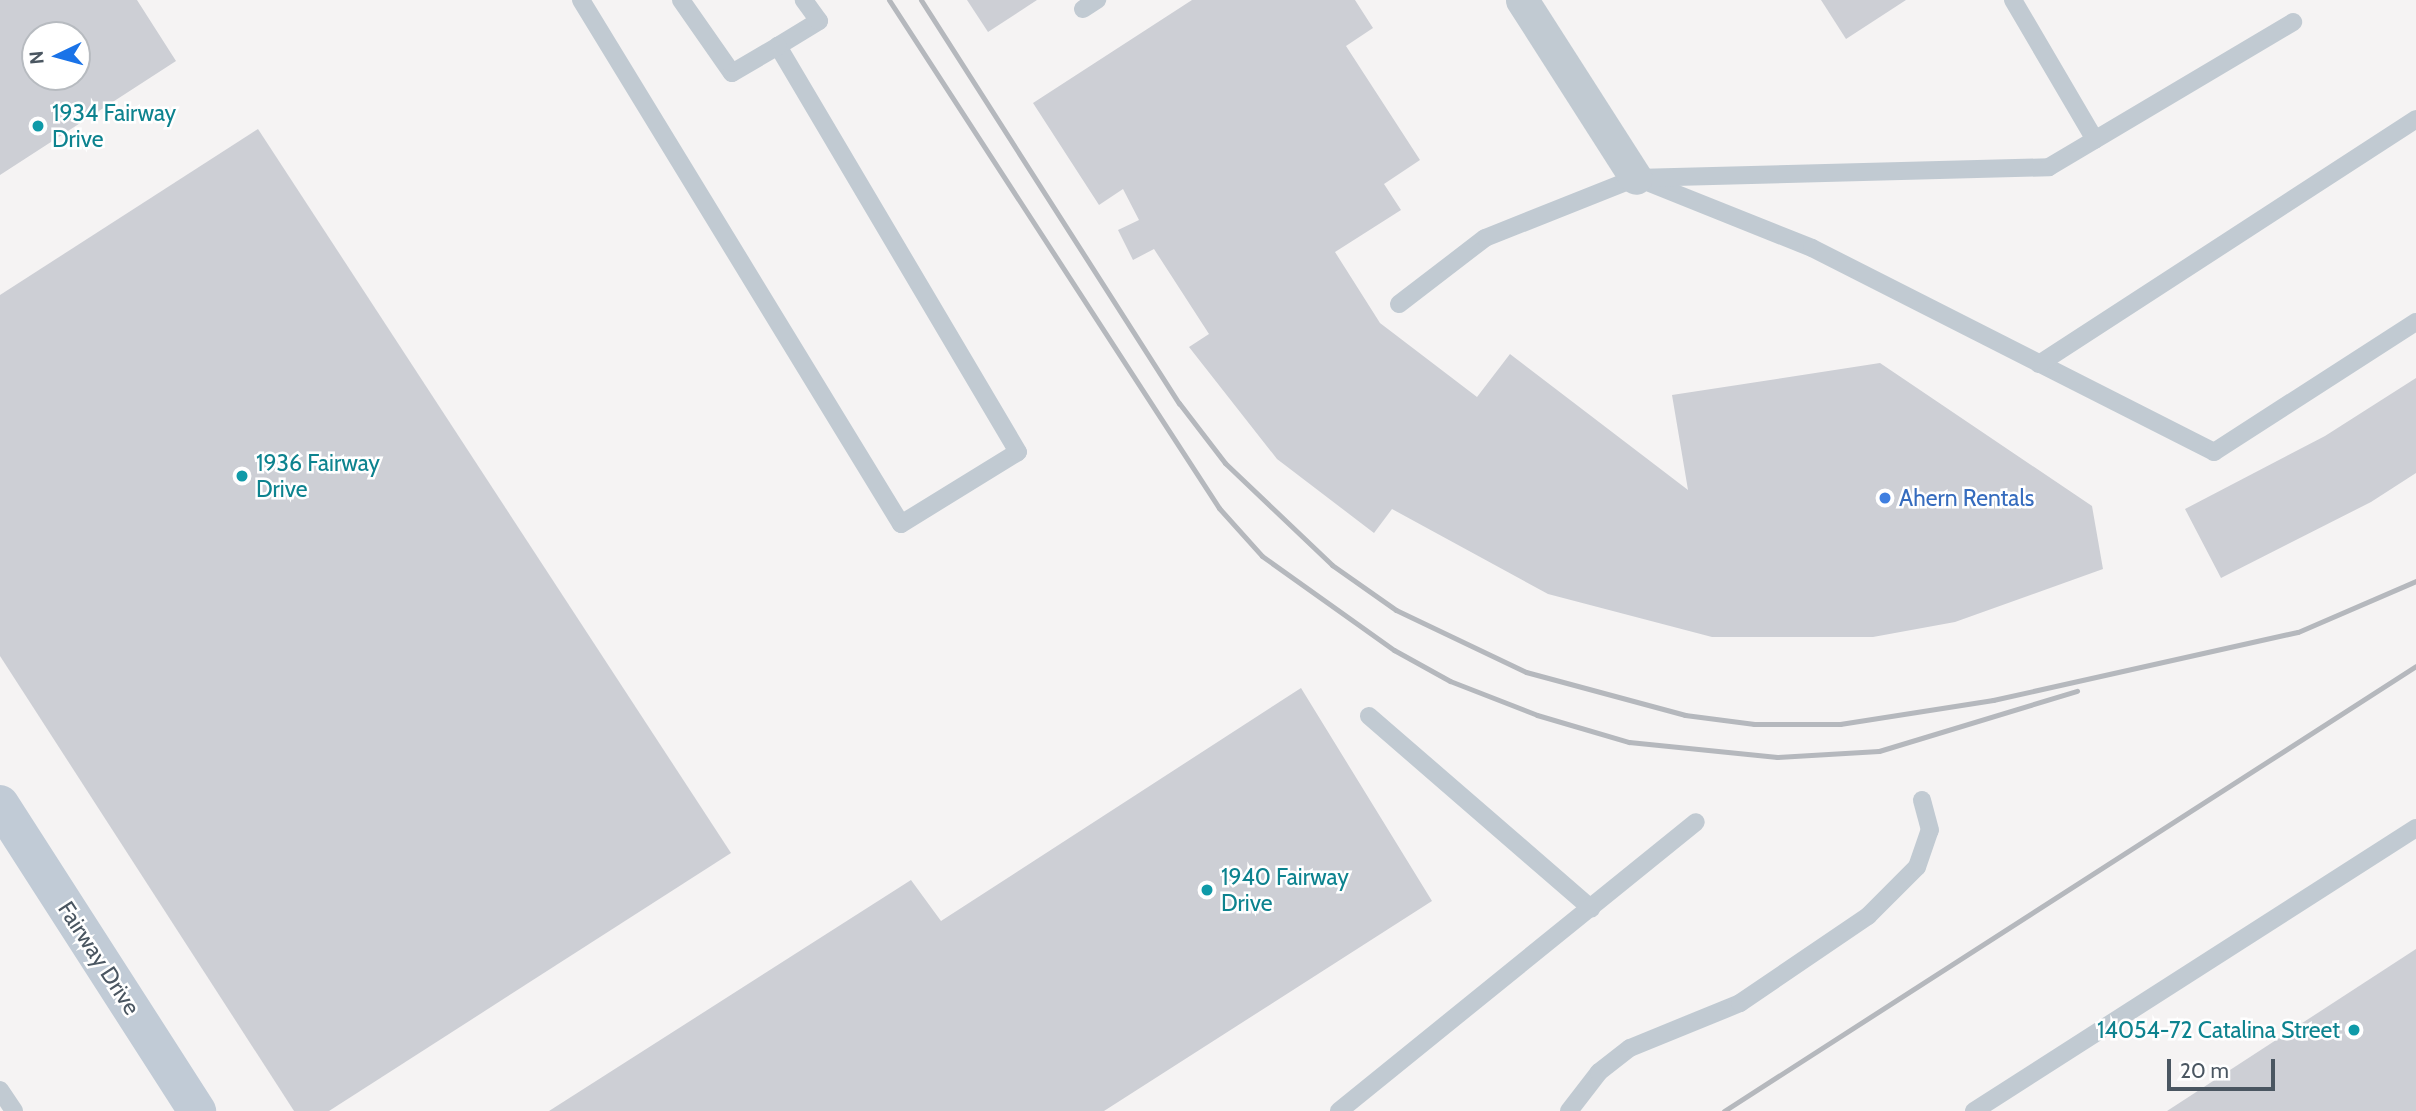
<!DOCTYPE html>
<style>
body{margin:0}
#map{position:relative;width:2416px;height:1111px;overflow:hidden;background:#f5f3f3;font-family:Cabin,sans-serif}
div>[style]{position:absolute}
.building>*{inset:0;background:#cdcfd5}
.lane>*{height:18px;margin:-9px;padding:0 9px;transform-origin:9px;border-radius:9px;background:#c1cad2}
.street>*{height:33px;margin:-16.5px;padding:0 16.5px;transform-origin:16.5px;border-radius:16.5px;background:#c1cad2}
.secondary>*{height:38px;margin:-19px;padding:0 19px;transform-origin:19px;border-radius:19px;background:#c1cbd6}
.rail>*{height:5px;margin:-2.5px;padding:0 2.5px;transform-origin:2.5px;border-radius:2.5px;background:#b5b8bd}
.dots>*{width:19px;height:19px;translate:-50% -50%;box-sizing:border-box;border:4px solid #fff;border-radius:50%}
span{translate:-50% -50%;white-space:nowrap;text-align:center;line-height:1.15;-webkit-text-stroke:5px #fff;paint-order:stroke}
.culture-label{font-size:23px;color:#0d838f}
.left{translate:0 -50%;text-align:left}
.right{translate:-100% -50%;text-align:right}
.shop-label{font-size:23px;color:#366cbe}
.street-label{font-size:23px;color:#4a5661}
.north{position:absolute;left:21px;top:21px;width:70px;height:70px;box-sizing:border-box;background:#fff;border:2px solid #b7bbc0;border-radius:50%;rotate:265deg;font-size:19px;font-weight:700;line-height:28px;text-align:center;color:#4a5661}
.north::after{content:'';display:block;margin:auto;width:24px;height:32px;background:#1a73e8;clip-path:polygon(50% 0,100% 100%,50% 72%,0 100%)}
.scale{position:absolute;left:2167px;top:1059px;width:108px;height:32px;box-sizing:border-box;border:4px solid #4a5661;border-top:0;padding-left:9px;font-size:21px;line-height:24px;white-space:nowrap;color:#4a5661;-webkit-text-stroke:5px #fff;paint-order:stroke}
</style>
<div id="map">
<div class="building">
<div style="clip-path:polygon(evenodd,0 0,137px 0,176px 61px,0 175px,0 0,35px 35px,77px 35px,77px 77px,35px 77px,35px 35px)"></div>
<div style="clip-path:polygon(967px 0,1037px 0,988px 32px)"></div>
<div style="clip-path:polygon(1192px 0,1355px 0,1373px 28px,1346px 46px,1420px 160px,1384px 184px,1401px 210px,1335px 252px,1380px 323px,1477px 397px,1510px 354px,1688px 490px,1672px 395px,1880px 363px,2092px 506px,2103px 569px,1955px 622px,1873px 637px,1712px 637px,1548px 594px,1392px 509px,1374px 533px,1277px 459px,1189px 347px,1209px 334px,1154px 249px,1133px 260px,1118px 230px,1139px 220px,1123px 189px,1099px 205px,1033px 103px)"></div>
<div style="clip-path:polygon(1821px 0,1906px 0,1846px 39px)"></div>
<div style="clip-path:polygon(258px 129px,731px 853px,329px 1111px,294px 1111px,0 656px,0 295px)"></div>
<div style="clip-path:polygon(2416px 378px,2416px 473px,2371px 502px,2221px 578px,2185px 509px,2325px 436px)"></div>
<div style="clip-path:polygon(1301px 688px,1432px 901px,1104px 1111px,549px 1111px,911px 880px,941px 921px)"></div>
<div style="clip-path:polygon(2416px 949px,2416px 1111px,2167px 1111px)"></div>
</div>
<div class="lane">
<div style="left:581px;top:0;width:614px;rotate:58.59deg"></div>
<div style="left:901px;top:524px;width:137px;rotate:-31.6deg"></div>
<div style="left:1018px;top:452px;width:472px;rotate:-120.6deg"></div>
<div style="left:778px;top:46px;width:48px;rotate:-31.4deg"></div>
<div style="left:819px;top:21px;width:26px;rotate:-126deg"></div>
<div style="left:681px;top:0;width:89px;rotate:55.1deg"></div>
<div style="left:732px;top:73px;width:53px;rotate:-30.4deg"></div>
<div style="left:2013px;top:0;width:162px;rotate:59.6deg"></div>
<div style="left:1083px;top:9px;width:17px;rotate:-33deg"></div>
<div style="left:1642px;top:180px;width:183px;rotate:21.8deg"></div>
<div style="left:1812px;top:248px;width:451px;rotate:26.9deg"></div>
<div style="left:2214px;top:452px;width:240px;rotate:-32.8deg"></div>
<div style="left:1399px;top:304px;width:108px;rotate:-37.5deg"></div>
<div style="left:1485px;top:238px;width:162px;rotate:-21.7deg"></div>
<div style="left:1636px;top:178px;width:413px;rotate:-1.5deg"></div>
<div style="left:2049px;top:167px;width:284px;rotate:-30.7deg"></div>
<div style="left:2039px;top:364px;width:450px;rotate:-33deg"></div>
<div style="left:1369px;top:716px;width:294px;rotate:40.9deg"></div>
<div style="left:0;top:1090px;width:25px;rotate:56deg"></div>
<div style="left:1339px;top:1111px;width:459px;rotate:-39deg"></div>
<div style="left:1569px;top:1111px;width:49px;rotate:-52.4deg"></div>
<div style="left:1599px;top:1072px;width:39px;rotate:-38deg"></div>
<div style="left:1630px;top:1048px;width:119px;rotate:-22.2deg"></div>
<div style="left:1740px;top:1003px;width:155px;rotate:-34.2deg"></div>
<div style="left:1868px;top:916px;width:69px;rotate:-45deg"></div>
<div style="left:1917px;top:867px;width:39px;rotate:-71deg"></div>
<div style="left:1930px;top:830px;width:31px;rotate:-105deg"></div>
<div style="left:1974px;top:1111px;width:525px;rotate:-32.63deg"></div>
</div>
<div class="street">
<div style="left:1522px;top:0;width:211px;rotate:57.4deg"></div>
</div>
<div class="secondary">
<div style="left:0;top:804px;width:365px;rotate:57.3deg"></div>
</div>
<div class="rail">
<div style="left:889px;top:0;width:606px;rotate:56.99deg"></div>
<div style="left:1219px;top:508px;width:64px;rotate:48.1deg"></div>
<div style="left:1262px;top:556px;width:162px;rotate:35.5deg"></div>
<div style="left:1394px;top:650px;width:64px;rotate:29deg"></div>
<div style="left:1450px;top:681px;width:93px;rotate:21.3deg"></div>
<div style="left:1537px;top:715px;width:96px;rotate:16.4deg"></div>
<div style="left:1629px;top:742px;width:149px;rotate:5.8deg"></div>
<div style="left:1777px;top:757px;width:102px;rotate:-3.4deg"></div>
<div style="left:1879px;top:751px;width:207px;rotate:-16.9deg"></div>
<div style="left:921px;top:0;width:479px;rotate:57.4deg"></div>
<div style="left:1179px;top:403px;width:76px;rotate:52.5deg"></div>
<div style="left:1225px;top:463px;width:148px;rotate:43.6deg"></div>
<div style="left:1332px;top:565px;width:78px;rotate:35.1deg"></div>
<div style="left:1396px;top:610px;width:144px;rotate:25.5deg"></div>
<div style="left:1526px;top:672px;width:165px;rotate:15.1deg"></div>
<div style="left:1685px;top:715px;width:70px;rotate:7.4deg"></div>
<div style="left:1754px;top:724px;width:86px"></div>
<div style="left:1840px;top:724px;width:155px;rotate:-8.9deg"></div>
<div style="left:1993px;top:700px;width:312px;rotate:-12.6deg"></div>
<div style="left:2298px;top:632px;width:129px;rotate:-23.4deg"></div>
<div style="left:1724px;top:1111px;width:823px;rotate:-32.74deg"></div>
</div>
<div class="dots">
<div style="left:38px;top:126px;background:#0f9aa8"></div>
<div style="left:242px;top:476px;background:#0f9aa8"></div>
<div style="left:1885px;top:498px;background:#3f7fe0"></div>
<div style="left:1207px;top:890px;background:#0f9aa8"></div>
<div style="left:2354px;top:1030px;background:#0f9aa8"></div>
</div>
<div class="culture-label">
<span class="left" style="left:52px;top:126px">1934 Fairway<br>Drive</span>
<span class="left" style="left:256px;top:476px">1936 Fairway<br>Drive</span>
<span class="left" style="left:1221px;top:890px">1940 Fairway<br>Drive</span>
<span class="right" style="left:2340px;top:1030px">14054-72 Catalina Street</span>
</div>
<div class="shop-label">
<span class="left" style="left:1899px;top:498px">Ahern Rentals</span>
</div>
<div class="street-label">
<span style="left:99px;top:958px;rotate:57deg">Fairway Drive</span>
</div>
<div class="north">N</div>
<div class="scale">20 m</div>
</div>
